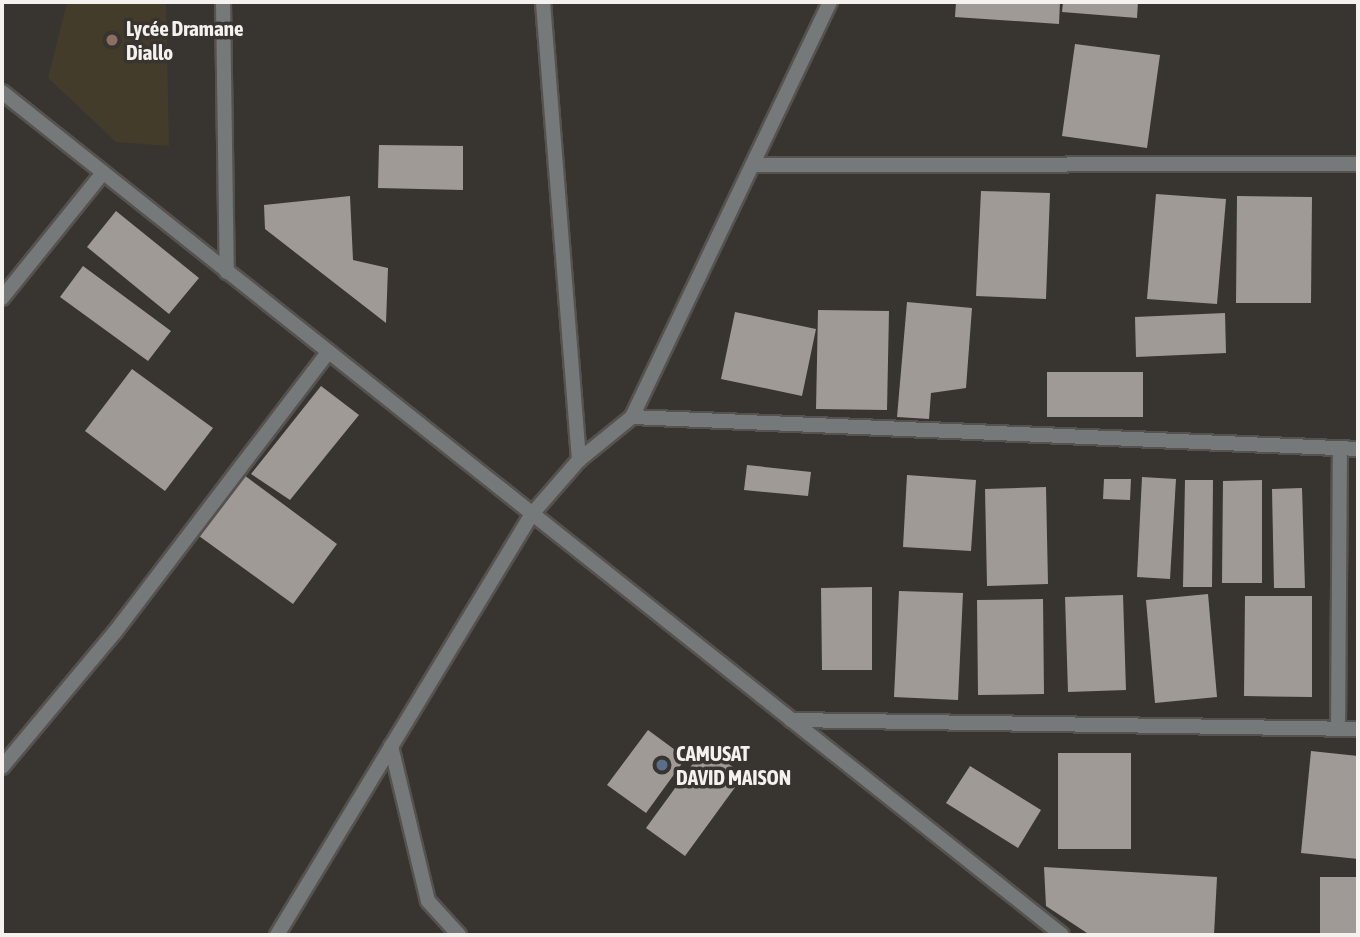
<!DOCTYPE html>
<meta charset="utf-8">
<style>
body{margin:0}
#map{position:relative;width:1360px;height:937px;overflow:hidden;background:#383430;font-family:"Asap Condensed",sans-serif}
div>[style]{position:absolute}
.education>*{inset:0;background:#433c2a}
.building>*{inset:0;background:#a09a96}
.roads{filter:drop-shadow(2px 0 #56524f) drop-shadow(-2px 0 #56524f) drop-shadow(0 2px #56524f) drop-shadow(0 -2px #56524f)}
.street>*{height:14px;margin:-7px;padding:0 7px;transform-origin:7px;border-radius:7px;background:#76797a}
.dots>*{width:19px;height:19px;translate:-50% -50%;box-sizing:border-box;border:4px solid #383430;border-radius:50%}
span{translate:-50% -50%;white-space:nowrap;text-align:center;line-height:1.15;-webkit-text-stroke:7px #383430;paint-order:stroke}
.poi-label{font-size:21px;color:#f4f1ef;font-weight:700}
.left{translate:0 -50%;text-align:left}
.frame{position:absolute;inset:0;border:4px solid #f4f1ef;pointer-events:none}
</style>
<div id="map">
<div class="education">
<div style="clip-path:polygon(67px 2px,166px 2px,169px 146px,116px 142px,48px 78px)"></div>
</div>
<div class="building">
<div style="clip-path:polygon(956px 2px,1060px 2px,1059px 24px,955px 17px)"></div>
<div style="clip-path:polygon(1063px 2px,1138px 2px,1137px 18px,1062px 12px)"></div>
<div style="clip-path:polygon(1075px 44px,1160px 55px,1147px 148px,1062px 136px)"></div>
<div style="clip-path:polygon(379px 145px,463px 146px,463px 190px,378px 188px)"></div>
<div style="clip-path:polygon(981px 191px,1050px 193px,1046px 299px,976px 296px)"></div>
<div style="clip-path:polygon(1156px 194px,1226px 199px,1217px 304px,1147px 299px)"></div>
<div style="clip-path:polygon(350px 196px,353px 260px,388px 268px,386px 323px,265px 229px,264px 205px)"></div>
<div style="clip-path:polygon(1237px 196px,1312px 197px,1311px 303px,1236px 303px)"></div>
<div style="clip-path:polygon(116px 211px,199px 278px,169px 314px,87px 247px)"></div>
<div style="clip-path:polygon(83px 266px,171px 331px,148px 361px,60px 297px)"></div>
<div style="clip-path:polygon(907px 302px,972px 308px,966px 388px,931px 393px,929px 419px,897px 417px)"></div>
<div style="clip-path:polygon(818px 310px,889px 311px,887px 410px,816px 409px)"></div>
<div style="clip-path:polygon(735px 312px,816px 329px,802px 396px,721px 379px)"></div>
<div style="clip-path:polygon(1225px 313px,1226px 353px,1136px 357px,1135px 317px)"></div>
<div style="clip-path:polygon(132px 369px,213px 428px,165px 491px,85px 431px)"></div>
<div style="clip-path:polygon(1047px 372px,1143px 372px,1143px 417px,1047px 417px)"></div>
<div style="clip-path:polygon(321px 386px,359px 415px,290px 500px,251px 474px)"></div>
<div style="clip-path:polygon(747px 465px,811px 472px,808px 496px,744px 490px)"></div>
<div style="clip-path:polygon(244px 475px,337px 544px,293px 604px,199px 536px)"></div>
<div style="clip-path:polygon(907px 475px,976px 480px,971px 551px,903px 547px)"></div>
<div style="clip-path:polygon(1142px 477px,1176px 479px,1170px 579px,1137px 577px)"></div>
<div style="clip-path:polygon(1104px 479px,1131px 479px,1130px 500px,1103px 499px)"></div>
<div style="clip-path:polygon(1185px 480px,1213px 480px,1212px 587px,1183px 587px)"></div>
<div style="clip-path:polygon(1262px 480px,1262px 583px,1222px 583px,1223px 481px)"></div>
<div style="clip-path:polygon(1046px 487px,1048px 584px,987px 586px,985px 489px)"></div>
<div style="clip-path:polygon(1302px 488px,1305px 588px,1274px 588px,1272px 489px)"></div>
<div style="clip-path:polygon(872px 587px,872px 670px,822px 670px,821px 588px)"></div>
<div style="clip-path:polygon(899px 591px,963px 593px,958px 700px,894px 697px)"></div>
<div style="clip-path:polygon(1208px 594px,1217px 697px,1155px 703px,1146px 600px)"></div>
<div style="clip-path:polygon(1123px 595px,1126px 690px,1068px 692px,1065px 597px)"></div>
<div style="clip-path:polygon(1245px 596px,1312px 596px,1312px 697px,1244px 696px)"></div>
<div style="clip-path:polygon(1043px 599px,1044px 694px,978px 695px,977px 600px)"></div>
<div style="clip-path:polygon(648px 730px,686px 758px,646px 813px,607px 785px)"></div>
<div style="clip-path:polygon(705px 747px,744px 775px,685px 856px,646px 828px)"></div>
<div style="clip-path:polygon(1311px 751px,1358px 756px,1358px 859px,1301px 853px)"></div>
<div style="clip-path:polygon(1058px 753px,1131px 753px,1131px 849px,1058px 849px)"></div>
<div style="clip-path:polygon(970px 766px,1041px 810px,1018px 848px,946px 803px)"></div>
<div style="clip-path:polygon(1044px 867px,1217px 877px,1214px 935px,1090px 935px,1046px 906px)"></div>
<div style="clip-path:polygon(1320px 877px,1358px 877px,1358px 935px,1320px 935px)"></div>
</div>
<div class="roads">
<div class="street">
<div style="left:223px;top:2px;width:270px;rotate:89.2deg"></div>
<div style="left:2px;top:92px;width:1354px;rotate:38.49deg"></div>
<div style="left:753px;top:165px;width:605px;rotate:-0.09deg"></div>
<div style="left:2px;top:298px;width:161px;rotate:-51.1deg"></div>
<div style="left:632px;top:417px;width:460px;rotate:-64.5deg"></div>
<div style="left:579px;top:460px;width:68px;rotate:-39.1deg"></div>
<div style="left:632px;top:417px;width:727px;rotate:2.52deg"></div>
<div style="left:791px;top:720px;width:567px;rotate:0.91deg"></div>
<div style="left:1338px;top:728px;width:279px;rotate:-89.6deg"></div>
<div style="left:391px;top:746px;width:159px;rotate:76.6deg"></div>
<div style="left:428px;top:901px;width:46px;rotate:47.6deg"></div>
<div style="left:2px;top:767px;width:176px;rotate:-50.1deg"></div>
<div style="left:115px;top:632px;width:352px;rotate:-52.7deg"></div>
<div style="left:277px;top:935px;width:492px;rotate:-58.8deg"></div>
<div style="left:532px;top:514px;width:72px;rotate:-49deg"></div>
<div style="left:579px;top:460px;width:459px;rotate:-94.5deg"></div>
</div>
</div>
<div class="dots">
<div style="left:112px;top:40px;background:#8d6e63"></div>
<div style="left:662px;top:765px;background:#5c6f8a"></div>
</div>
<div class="poi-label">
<span class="left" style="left:126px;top:40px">Lycée Dramane<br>Diallo</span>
<span class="left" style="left:676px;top:765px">CAMUSAT<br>DAVID MAISON</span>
</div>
<div class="frame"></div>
</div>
